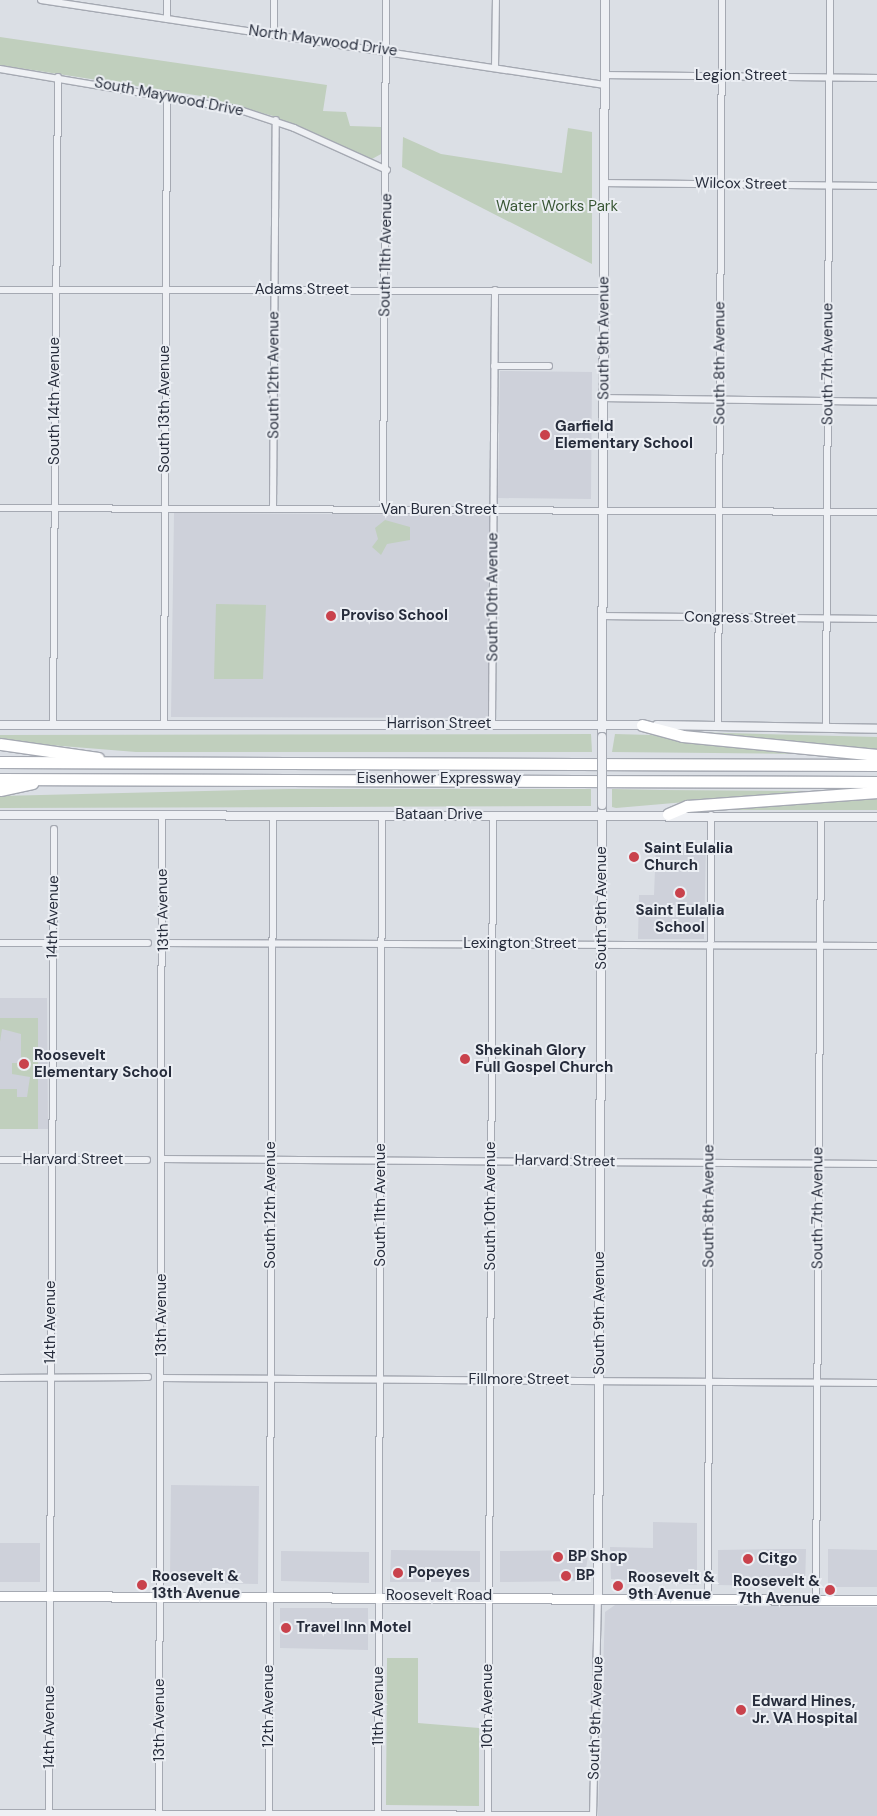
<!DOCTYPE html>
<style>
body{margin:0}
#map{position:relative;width:877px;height:1816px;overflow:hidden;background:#dbdfe5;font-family:"DM Sans",sans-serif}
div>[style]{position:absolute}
.built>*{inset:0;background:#ced1da}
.green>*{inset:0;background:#c0cfbd}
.roads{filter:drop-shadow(1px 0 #a5a9b2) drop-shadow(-1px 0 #a5a9b2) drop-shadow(0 1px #a5a9b2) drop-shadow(0 -1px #a5a9b2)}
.minor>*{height:6px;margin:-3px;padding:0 3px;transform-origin:3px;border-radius:3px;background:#eef0f4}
.tertiary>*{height:8px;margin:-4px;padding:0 4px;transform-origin:4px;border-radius:4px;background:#eef0f4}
.secondary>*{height:9px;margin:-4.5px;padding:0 4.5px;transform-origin:4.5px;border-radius:4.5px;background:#fff}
.motorway>*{height:11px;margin:-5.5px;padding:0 5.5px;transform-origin:5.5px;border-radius:5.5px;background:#fff}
.bridges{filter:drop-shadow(1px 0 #a5a9b2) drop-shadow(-1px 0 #a5a9b2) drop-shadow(0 1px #a5a9b2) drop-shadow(0 -1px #a5a9b2)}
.tertiary-bridge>*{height:8px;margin:-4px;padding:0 4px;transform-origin:4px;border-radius:4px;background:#eef0f4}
.dots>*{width:14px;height:14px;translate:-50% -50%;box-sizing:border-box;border:2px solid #ebeef3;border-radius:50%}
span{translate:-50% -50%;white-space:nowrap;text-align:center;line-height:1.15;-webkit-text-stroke:4px #ebeef3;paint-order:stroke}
.street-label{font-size:15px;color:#262c3b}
.park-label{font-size:15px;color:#385634}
.poi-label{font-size:15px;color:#262c3b;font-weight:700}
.left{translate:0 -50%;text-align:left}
.right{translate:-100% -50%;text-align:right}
</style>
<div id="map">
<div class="built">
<div style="clip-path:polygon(500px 371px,592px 372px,591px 499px,498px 498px)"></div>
<div style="clip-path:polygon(174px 513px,489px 515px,488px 718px,171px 717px)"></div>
<div style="clip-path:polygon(706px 843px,704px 939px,638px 939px,639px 895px,654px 895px,656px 844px)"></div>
<div style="clip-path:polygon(0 998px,47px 998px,48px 1129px,0 1129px)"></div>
<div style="clip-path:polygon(171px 1485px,259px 1486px,258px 1584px,170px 1582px)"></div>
<div style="clip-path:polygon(653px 1522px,697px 1523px,697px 1585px,611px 1579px,610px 1547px,653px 1548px)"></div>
<div style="clip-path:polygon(0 1543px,40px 1543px,40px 1582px,0 1582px)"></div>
<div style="clip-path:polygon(779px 1549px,806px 1549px,805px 1587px,718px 1585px,718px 1550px)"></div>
<div style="clip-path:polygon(828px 1549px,877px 1550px,877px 1587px,828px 1587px)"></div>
<div style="clip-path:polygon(391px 1550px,480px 1551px,480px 1582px,390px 1582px)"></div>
<div style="clip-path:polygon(589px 1550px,584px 1581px,500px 1582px,500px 1551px)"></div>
<div style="clip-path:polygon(281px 1551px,369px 1552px,369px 1583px,281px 1581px)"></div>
<div style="clip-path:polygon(615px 1605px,877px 1607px,877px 1816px,598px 1816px,605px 1612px)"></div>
<div style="clip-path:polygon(280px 1608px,368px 1608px,368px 1650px,280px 1648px)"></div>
</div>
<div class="green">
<div style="clip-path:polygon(0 37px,327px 85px,323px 111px,346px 112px,350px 126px,381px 127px,381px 154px,372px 159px,273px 116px,201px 96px,0 65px)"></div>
<div style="clip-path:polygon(568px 128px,592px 132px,592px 264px,402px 167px,403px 137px,441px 154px,562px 173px)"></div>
<div style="clip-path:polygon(385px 520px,410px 527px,410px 540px,387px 544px,381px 555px,372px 547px,378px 539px,375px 528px)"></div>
<div style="clip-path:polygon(216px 604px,266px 605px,263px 679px,214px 679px)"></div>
<div style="clip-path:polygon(690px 732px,877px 737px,877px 751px)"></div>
<div style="clip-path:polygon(591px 734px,592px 752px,136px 752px,0 741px,0 735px)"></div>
<div style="clip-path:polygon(615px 734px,651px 735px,805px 754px,612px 752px)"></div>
<div style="clip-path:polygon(290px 789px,591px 789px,591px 806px,0 808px,0 796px)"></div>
<div style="clip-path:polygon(612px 789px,661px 790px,815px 791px,616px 808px,612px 807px)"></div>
<div style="clip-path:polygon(877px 796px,877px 810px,689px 810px,707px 808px)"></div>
<div style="clip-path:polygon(0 1018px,38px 1018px,38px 1129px,0 1129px,0 1089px,17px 1089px,17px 1097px,27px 1097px,30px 1077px,12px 1074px,12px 1063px,21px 1063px,21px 1034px,2px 1029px,0 1042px)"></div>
<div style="clip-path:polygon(387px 1658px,418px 1658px,418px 1723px,479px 1728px,479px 1806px,386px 1805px)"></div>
</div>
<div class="roads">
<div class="minor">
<div style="left:41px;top:0;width:570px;rotate:8.57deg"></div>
<div style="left:167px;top:0;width:19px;rotate:90deg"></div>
<div style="left:274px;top:34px;width:34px;rotate:-90deg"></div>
<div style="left:495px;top:68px;width:68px;rotate:-89.2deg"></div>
<div style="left:0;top:69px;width:240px;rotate:9.6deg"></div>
<div style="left:237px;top:109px;width:60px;rotate:18.4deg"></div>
<div style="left:294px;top:128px;width:102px;rotate:24.3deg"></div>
<div style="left:605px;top:75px;width:272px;rotate:0.6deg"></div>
<div style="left:604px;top:183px;width:273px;rotate:0.6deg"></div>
<div style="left:0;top:290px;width:604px;rotate:0.09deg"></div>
<div style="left:494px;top:366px;width:55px"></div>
<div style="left:603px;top:398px;width:274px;rotate:0.8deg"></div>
<div style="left:0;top:508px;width:877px;rotate:0.26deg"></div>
<div style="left:273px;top:509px;width:389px;rotate:-89.6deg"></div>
<div style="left:383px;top:509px;width:509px;rotate:-89.66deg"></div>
<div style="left:603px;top:616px;width:274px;rotate:0.6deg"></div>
<div style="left:492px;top:724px;width:434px;rotate:-89.6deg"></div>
<div style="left:53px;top:725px;width:648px;rotate:-89.56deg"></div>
<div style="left:164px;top:725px;width:631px;rotate:-89.73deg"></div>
<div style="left:718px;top:726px;width:726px;rotate:-89.68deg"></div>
<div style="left:826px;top:728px;width:728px;rotate:-89.69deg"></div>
<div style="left:0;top:943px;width:148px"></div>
<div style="left:163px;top:943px;width:714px;rotate:0.24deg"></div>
<div style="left:162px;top:1159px;width:715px;rotate:0.4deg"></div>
<div style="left:0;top:1160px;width:147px"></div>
<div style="left:0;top:1378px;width:148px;rotate:-0.4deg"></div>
<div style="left:161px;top:1378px;width:716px;rotate:0.4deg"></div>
<div style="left:708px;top:1598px;width:783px;rotate:-89.78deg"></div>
<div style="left:816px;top:1600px;width:784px;rotate:-89.63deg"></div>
<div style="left:0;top:1813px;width:593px;rotate:0.19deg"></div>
<div style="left:49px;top:1816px;width:987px;rotate:-89.71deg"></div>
<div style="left:159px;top:1816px;width:1001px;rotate:-89.83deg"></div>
<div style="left:269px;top:1816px;width:1001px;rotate:-89.77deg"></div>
<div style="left:378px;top:1816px;width:1001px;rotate:-89.77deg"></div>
<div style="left:488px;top:1816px;width:1001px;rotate:-89.71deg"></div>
<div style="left:593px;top:1816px;width:219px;rotate:-88.7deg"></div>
</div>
<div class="tertiary">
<div style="left:0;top:725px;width:645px"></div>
<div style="left:657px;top:725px;width:220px;rotate:1deg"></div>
<div style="left:602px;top:737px;width:737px;rotate:-89.77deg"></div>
<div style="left:0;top:815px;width:877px;rotate:0.13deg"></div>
<div style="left:598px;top:1597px;width:788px;rotate:-89.71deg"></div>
</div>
<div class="secondary">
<div style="left:0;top:1596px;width:877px;rotate:0.26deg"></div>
</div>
<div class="motorway">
<div style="left:642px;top:725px;width:42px;rotate:15deg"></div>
<div style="left:683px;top:736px;width:195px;rotate:5.6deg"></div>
<div style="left:0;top:744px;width:99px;rotate:8.1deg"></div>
<div style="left:0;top:762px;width:877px;rotate:0.2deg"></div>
<div style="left:0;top:779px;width:877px;rotate:0.2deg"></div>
<div style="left:0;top:790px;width:33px;rotate:-12deg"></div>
<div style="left:668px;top:814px;width:21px;rotate:-23deg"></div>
<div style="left:687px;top:806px;width:191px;rotate:-4.2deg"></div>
</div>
</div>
<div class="bridges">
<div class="tertiary-bridge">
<div style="left:602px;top:805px;width:68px;rotate:-90deg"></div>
</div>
</div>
<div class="dots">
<div style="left:545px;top:435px;background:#c9424c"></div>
<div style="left:331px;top:616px;background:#c9424c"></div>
<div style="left:634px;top:857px;background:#c9424c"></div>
<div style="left:680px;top:893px;background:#c9424c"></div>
<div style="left:465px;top:1059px;background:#c9424c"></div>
<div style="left:24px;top:1064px;background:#c9424c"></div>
<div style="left:558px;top:1557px;background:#c9424c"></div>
<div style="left:748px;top:1559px;background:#c9424c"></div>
<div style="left:398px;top:1573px;background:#c9424c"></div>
<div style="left:566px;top:1576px;background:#c9424c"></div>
<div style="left:142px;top:1585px;background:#c9424c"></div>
<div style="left:618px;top:1586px;background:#c9424c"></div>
<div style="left:830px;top:1590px;background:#c9424c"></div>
<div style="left:286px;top:1628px;background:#c9424c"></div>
<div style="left:741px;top:1710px;background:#c9424c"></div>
</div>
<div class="street-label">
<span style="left:323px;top:41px;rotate:8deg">North Maywood Drive</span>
<span style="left:741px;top:76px">Legion Street</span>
<span style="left:169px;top:97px;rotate:11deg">South Maywood Drive</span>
<span style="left:741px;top:184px;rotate:1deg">Wilcox Street</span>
<span style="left:386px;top:255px;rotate:-89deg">South 11th Avenue</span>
<span style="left:302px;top:290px">Adams Street</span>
<span style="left:604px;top:338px;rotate:-90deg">South 9th Avenue</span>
<span style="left:720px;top:363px;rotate:-90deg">South 8th Avenue</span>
<span style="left:828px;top:364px;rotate:-90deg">South 7th Avenue</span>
<span style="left:274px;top:375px;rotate:-90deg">South 12th Avenue</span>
<span style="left:55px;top:401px;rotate:-90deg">South 14th Avenue</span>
<span style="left:165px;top:409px;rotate:-90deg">South 13th Avenue</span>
<span style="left:439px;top:510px">Van Buren Street</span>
<span style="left:493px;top:597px;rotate:-90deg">South 10th Avenue</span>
<span style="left:740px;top:618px;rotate:1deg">Congress Street</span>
<span style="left:439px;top:724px">Harrison Street</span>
<span style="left:439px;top:779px">Eisenhower Expressway</span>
<span style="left:439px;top:815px">Bataan Drive</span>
<span style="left:602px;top:908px;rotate:-90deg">South 9th Avenue</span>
<span style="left:163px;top:910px;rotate:-91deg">13th Avenue</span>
<span style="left:53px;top:917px;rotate:-89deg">14th Avenue</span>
<span style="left:520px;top:944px">Lexington Street</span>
<span style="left:73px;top:1160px">Harvard Street</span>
<span style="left:565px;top:1161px;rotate:1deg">Harvard Street</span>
<span style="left:271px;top:1205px;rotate:-90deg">South 12th Avenue</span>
<span style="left:381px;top:1205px;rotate:-90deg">South 11th Avenue</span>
<span style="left:491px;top:1206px;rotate:-90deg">South 10th Avenue</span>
<span style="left:709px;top:1206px;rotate:-90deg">South 8th Avenue</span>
<span style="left:818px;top:1208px;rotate:-90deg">South 7th Avenue</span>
<span style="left:600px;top:1313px;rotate:-90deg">South 9th Avenue</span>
<span style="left:162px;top:1315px;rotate:-90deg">13th Avenue</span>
<span style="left:51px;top:1322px;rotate:-90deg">14th Avenue</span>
<span style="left:519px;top:1380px">Fillmore Street</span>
<span style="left:439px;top:1596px">Roosevelt Road</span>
<span style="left:269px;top:1706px;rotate:-90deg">12th Avenue</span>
<span style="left:379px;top:1706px;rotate:-90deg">11th Avenue</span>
<span style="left:488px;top:1706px;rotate:-90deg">10th Avenue</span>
<span style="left:596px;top:1718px;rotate:-88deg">South 9th Avenue</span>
<span style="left:160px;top:1720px;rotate:-90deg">13th Avenue</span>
<span style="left:50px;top:1727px;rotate:-90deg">14th Avenue</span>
</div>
<div class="park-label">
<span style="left:557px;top:207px">Water Works Park</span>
</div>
<div class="poi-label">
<span class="left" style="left:555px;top:435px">Garfield<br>Elementary School</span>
<span class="left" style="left:341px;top:616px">Proviso School</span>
<span class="left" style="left:644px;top:857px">Saint Eulalia<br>Church</span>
<span style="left:680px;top:919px">Saint Eulalia<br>School</span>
<span class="left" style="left:475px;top:1059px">Shekinah Glory<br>Full Gospel Church</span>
<span class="left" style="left:34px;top:1064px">Roosevelt<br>Elementary School</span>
<span class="left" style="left:568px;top:1557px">BP Shop</span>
<span class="left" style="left:758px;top:1559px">Citgo</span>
<span class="left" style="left:408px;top:1573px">Popeyes</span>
<span class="left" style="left:152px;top:1585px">Roosevelt &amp;<br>13th Avenue</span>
<span class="left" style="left:576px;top:1576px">BP</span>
<span class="left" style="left:628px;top:1586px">Roosevelt &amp;<br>9th Avenue</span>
<span class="right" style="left:820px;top:1590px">Roosevelt &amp;<br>7th Avenue</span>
<span class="left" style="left:296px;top:1628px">Travel Inn Motel</span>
<span class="left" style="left:752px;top:1710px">Edward Hines,<br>Jr. VA Hospital</span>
</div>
</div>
